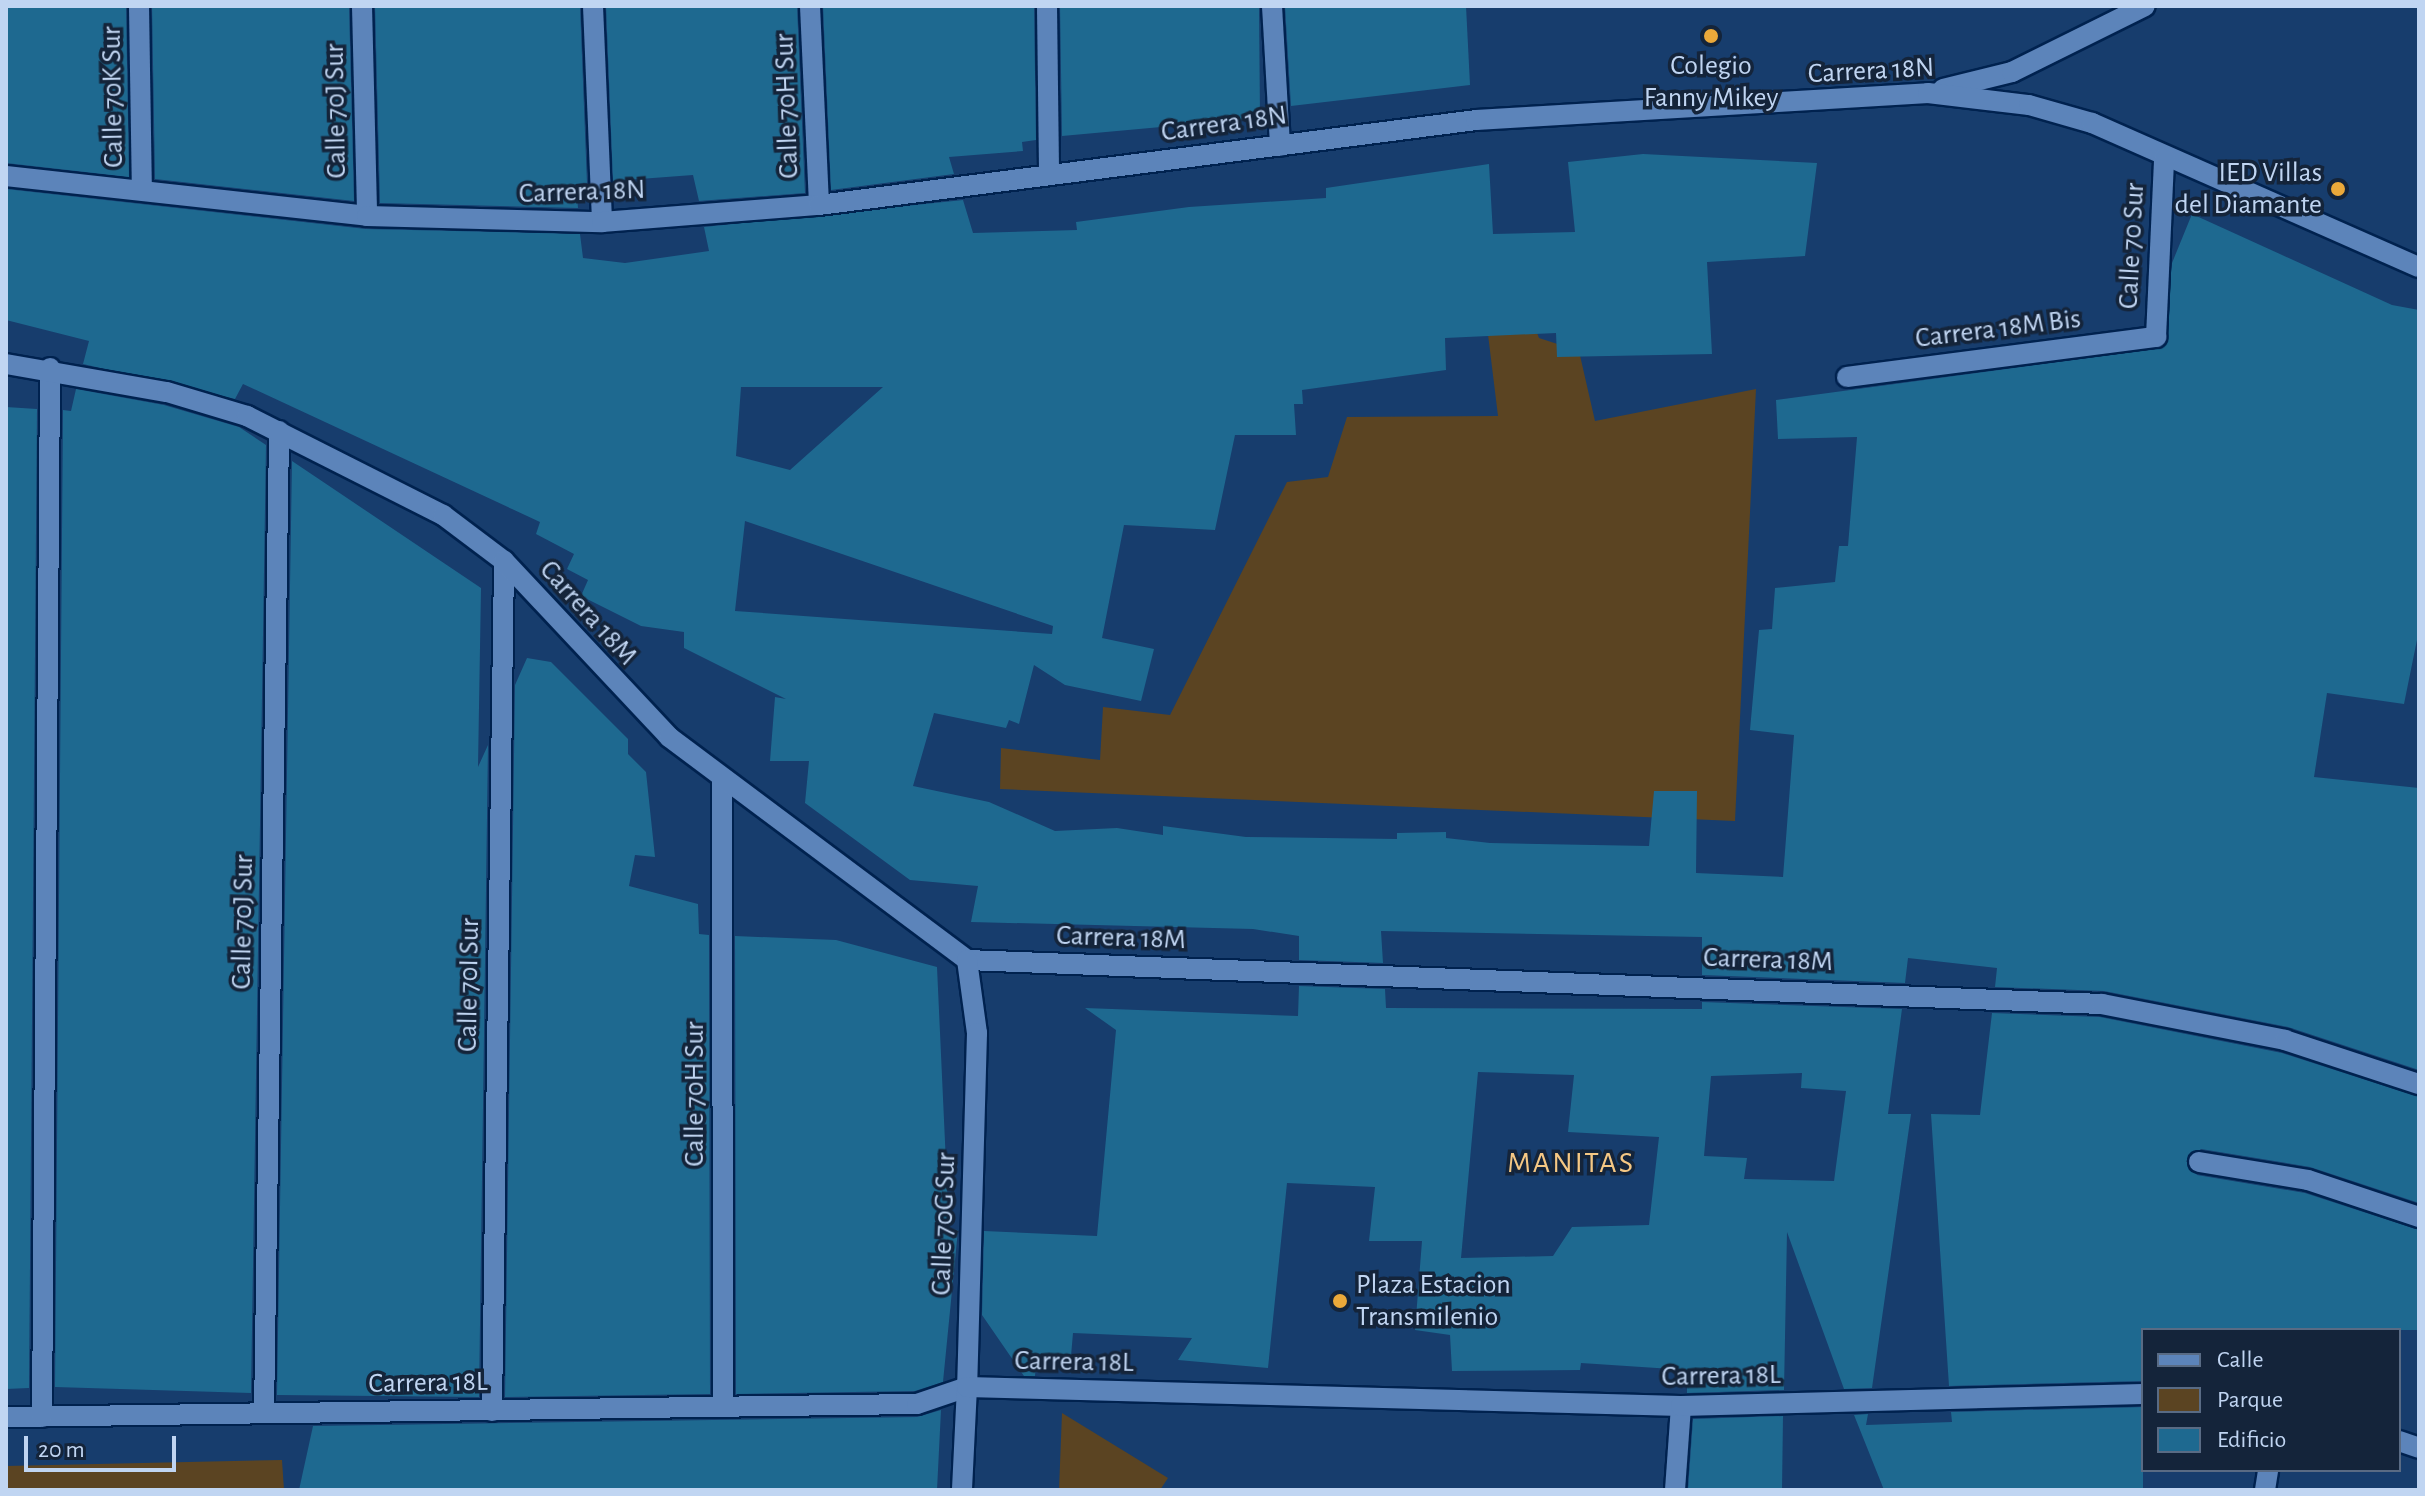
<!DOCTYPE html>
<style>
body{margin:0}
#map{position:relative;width:2425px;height:1496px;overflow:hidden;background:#173d6d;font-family:"Alegreya Sans",sans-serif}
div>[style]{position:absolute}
.green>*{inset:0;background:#5b4422}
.building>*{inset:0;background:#1e6990}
.roads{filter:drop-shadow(2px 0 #00224f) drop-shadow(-2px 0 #00224f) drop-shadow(0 2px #00224f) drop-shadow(0 -2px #00224f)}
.street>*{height:20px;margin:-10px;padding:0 10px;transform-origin:10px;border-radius:10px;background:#5c84ba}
.secondary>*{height:20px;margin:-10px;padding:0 10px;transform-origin:10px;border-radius:10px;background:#5c84ba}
.dots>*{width:22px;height:22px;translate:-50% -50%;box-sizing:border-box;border:4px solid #14243a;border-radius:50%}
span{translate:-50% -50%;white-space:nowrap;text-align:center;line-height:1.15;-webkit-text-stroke:7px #14243a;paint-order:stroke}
.poi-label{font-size:28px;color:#c0d5f2}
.right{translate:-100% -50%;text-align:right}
.left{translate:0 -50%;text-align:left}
.street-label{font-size:28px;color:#c0d5f2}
.neighbourhood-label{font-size:30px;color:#f6c884;letter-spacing:2px}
.frame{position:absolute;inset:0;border:8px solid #c0d5f2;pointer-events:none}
.legend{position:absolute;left:2141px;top:1328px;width:260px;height:144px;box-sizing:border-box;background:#14243a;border:2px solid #596b84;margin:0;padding:10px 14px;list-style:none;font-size:24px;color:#c0d5f2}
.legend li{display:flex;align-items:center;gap:16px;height:40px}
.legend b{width:40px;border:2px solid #596b84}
.scale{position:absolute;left:24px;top:1436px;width:152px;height:36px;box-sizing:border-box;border:4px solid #c0d5f2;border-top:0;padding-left:10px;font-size:24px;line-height:28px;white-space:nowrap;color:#c0d5f2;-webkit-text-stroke:6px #14243a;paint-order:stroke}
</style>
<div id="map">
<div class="green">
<div style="clip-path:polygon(1484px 302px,1526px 305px,1539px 338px,1579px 351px,1595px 421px,1756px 389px,1735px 821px,1000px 789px,1001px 748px,1100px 760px,1103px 707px,1170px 715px,1287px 482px,1328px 477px,1347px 417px,1498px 416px)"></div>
<div style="clip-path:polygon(1062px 1413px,1168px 1478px,1160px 1490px,1059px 1490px)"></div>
<div style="clip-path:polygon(282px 1460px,284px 1490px,6px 1490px,6px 1466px)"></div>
</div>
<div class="building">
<div style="clip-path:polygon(6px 6px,126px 6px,129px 177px,6px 163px)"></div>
<div style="clip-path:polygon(152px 6px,349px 6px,354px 201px,155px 179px)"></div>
<div style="clip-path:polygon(375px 6px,580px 6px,587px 183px,576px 184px,578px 208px,380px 203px)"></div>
<div style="clip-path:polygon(606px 6px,797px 6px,805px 193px,699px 201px,693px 175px,613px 181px)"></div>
<div style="clip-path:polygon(823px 6px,1034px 6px,1036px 140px,1022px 142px,1023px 151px,949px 157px,954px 174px,831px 190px)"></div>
<div style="clip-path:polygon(1060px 6px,1259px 6px,1260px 118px,1062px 136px)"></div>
<div style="clip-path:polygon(1285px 6px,1466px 6px,1470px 85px,1291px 106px)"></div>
<div style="clip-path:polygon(evenodd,1643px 154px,1817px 163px,1805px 256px,1707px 262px,1712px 354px,1557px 357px,1556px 333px,1445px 338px,1446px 370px,1302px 390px,1303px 404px,1294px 404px,1296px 435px,1235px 435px,1215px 530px,1124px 525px,1102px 638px,1154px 649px,1141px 701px,1065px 685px,1034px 665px,1019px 724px,1009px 720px,1006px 728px,934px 713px,913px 786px,989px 802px,1055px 831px,1117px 828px,1163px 835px,1163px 826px,1246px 837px,1397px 839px,1397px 833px,1446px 832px,1446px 838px,1490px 843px,1649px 846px,1654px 791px,1697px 791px,1696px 873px,1783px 877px,1794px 735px,1750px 730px,1759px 630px,1772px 629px,1775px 588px,1835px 582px,1839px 546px,1848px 546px,1857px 437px,1778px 439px,1776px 400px,2163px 348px,2172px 263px,2192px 214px,2392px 305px,2419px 310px,2419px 630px,2404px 704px,2327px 693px,2314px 777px,2419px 788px,2419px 1070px,2288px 1027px,2104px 991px,1995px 987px,1997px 968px,1908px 958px,1905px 983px,1702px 975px,1702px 937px,1381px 931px,1383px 963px,1299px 960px,1299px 936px,1253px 929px,971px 922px,978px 886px,910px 880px,805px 803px,809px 761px,770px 761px,775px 697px,786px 699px,684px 648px,684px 632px,641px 626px,581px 596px,588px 580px,567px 569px,574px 554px,536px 534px,540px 522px,243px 384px,235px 399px,83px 364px,89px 341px,6px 320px,6px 189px,366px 229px,580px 234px,583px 258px,625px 263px,709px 251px,704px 227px,963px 200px,973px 233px,1077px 230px,1076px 222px,1189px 207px,1326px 198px,1326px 188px,1489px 164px,1493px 234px,1575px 232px,1568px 162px,1643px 154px,741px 387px,883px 387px,790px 470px,736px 456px,741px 387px,1643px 154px,745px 521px,1053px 626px,1052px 634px,735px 611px,745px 521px)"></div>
<div style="clip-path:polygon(76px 389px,164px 405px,239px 427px,266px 445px,251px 1393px,55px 1387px,63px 410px,71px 411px)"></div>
<div style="clip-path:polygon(6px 407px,37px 409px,29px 1388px,6px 1389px)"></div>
<div style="clip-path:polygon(292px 461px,481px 588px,478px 767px,488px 745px,479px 1397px,277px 1395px)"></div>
<div style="clip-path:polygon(527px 658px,551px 662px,628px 739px,628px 754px,646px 772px,655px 857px,635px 855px,629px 886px,698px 904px,699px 934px,709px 935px,710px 1394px,505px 1397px,515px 685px)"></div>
<div style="clip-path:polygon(735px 936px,836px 940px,937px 967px,949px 1229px,958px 1230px,943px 1382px,915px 1391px,736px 1394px)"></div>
<div style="clip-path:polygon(evenodd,1299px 986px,1385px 989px,1386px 1008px,1702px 1009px,1702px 1002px,1902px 1009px,1888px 1114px,1911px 1114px,1872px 1388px,1844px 1389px,1787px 1232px,1784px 1390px,1687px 1393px,1687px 1370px,1581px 1363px,1580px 1370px,1452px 1371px,1450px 1335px,1415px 1330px,1422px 1241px,1369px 1241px,1375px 1187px,1287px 1183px,1268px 1368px,1178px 1360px,1192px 1338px,1073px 1333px,1071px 1356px,1037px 1354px,1035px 1376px,1024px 1376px,982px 1315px,984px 1231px,1097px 1236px,1116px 1030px,1085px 1008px,1298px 1016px,1299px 986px,1478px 1072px,1574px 1075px,1568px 1132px,1659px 1137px,1649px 1225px,1572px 1227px,1553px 1256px,1461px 1258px,1478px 1072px,1299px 986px,1802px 1073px,1801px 1088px,1846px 1091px,1834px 1181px,1744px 1179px,1747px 1158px,1704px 1156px,1711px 1076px,1802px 1073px)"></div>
<div style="clip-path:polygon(1992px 1013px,2100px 1017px,2282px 1053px,2419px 1097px,2419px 1203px,2310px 1167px,2201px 1149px,2186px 1161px,2197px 1175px,2305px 1193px,2419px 1230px,2419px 1330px,2143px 1330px,2143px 1381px,1949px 1386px,1931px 1114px,1980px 1115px)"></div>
<div style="clip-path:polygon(2143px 1407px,2143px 1490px,1884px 1490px,1854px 1415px,1868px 1414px,1866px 1425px,1952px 1422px,1951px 1412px)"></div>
<div style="clip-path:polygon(941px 1410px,937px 1490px,299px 1490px,313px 1426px,917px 1417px)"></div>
<div style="clip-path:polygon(1783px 1416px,1782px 1490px,1688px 1490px,1693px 1419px)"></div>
</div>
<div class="roads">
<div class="street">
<div style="left:139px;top:6px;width:182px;rotate:89.1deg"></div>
<div style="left:362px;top:6px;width:210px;rotate:88.6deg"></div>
<div style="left:593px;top:6px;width:216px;rotate:87.6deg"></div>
<div style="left:810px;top:6px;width:199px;rotate:87.4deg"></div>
<div style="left:1047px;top:6px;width:168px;rotate:89.3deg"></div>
<div style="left:1272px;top:6px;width:140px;rotate:86.7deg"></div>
<div style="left:1943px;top:89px;width:71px;rotate:-13.8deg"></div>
<div style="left:2012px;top:72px;width:148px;rotate:-26.4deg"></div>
<div style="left:6px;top:176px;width:363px;rotate:6.3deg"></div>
<div style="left:367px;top:216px;width:235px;rotate:1.5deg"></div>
<div style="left:602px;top:222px;width:218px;rotate:-4.5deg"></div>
<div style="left:819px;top:205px;width:662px;rotate:-7.37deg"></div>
<div style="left:1476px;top:120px;width:453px;rotate:-3.4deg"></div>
<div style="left:1928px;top:93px;width:102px;rotate:6.8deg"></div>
<div style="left:2029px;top:105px;width:66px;rotate:15.9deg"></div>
<div style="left:2092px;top:123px;width:357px;rotate:23.8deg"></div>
<div style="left:1847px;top:377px;width:312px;rotate:-7.4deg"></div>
<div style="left:2156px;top:337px;width:179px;rotate:-87.4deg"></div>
<div style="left:722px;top:781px;width:626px;rotate:89.91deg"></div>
<div style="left:967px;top:960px;width:1136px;rotate:2.22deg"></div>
<div style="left:2102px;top:1004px;width:187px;rotate:11.1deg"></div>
<div style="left:2285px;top:1040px;width:141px;rotate:18.2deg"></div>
<div style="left:2199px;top:1162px;width:110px;rotate:9.4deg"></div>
<div style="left:2308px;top:1180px;width:117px;rotate:18.4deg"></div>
<div style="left:492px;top:1411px;width:850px;rotate:-89.19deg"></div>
<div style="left:264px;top:1413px;width:982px;rotate:-89.12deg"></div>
<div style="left:6px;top:1417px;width:911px;rotate:-0.82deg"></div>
<div style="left:917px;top:1404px;width:53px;rotate:-18.8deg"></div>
<div style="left:967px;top:1387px;width:103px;rotate:92.8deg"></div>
<div style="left:42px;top:1417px;width:1049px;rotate:-89.56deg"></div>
<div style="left:1675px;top:1490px;width:84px;rotate:-85.9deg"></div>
<div style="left:2265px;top:1490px;width:20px;rotate:-81deg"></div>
</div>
<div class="secondary">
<div style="left:6px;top:364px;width:163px;rotate:9.9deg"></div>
<div style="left:167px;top:392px;width:84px;rotate:16.7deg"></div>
<div style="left:247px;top:416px;width:220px;rotate:26.8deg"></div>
<div style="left:443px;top:515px;width:76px;rotate:37deg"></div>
<div style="left:504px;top:561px;width:241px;rotate:46.8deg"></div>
<div style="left:669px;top:737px;width:372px;rotate:36.8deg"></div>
<div style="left:967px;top:960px;width:74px;rotate:82.2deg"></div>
<div style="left:977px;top:1033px;width:354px;rotate:91.6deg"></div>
<div style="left:967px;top:1387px;width:714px;rotate:1.52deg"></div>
<div style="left:1681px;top:1406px;width:462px;rotate:-1.5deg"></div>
<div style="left:2399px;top:1441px;width:21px;rotate:19deg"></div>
</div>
</div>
<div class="dots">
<div style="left:1711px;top:36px;background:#eba93a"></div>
<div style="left:2338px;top:189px;background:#eba93a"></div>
<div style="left:1340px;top:1301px;background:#eba93a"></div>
</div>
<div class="poi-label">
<span style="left:1711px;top:82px">Colegio<br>Fanny Mikey</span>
<span class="right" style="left:2322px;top:189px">IED Villas<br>del Diamante</span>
<span class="left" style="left:1356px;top:1301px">Plaza Estacion<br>Transmilenio</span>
</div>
<div class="street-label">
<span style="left:1871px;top:71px;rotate:-3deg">Carrera 18N</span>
<span style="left:113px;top:97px;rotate:-91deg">Calle 70K Sur</span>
<span style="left:787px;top:106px;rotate:-92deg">Calle 70H Sur</span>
<span style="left:336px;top:111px;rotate:-91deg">Calle 70J Sur</span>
<span style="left:1224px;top:124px;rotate:-8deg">Carrera 18N</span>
<span style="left:582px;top:192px;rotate:-2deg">Carrera 18N</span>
<span style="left:2132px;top:246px;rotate:-87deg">Calle 70 Sur</span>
<span style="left:1998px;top:329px;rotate:-7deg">Carrera 18M Bis</span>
<span style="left:588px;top:613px;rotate:48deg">Carrera 18M</span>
<span style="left:243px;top:922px;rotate:-89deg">Calle 70J Sur</span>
<span style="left:1121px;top:938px;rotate:2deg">Carrera 18M</span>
<span style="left:1768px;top:960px;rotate:2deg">Carrera 18M</span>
<span style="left:469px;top:985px;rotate:-89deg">Calle 70I Sur</span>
<span style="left:695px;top:1094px;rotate:-90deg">Calle 70H Sur</span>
<span style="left:944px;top:1224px;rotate:-88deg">Calle 70G Sur</span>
<span style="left:1074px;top:1362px;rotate:1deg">Carrera 18L</span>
<span style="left:1721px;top:1376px;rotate:-1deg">Carrera 18L</span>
<span style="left:428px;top:1383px;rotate:-1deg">Carrera 18L</span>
</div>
<div class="neighbourhood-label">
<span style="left:1571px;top:1163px">MANITAS</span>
</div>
<div class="frame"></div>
<ul class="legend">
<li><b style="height:10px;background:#5c84ba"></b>Calle</li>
<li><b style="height:22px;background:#5b4422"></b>Parque</li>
<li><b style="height:22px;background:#1e6990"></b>Edificio</li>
</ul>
<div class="scale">20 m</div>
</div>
